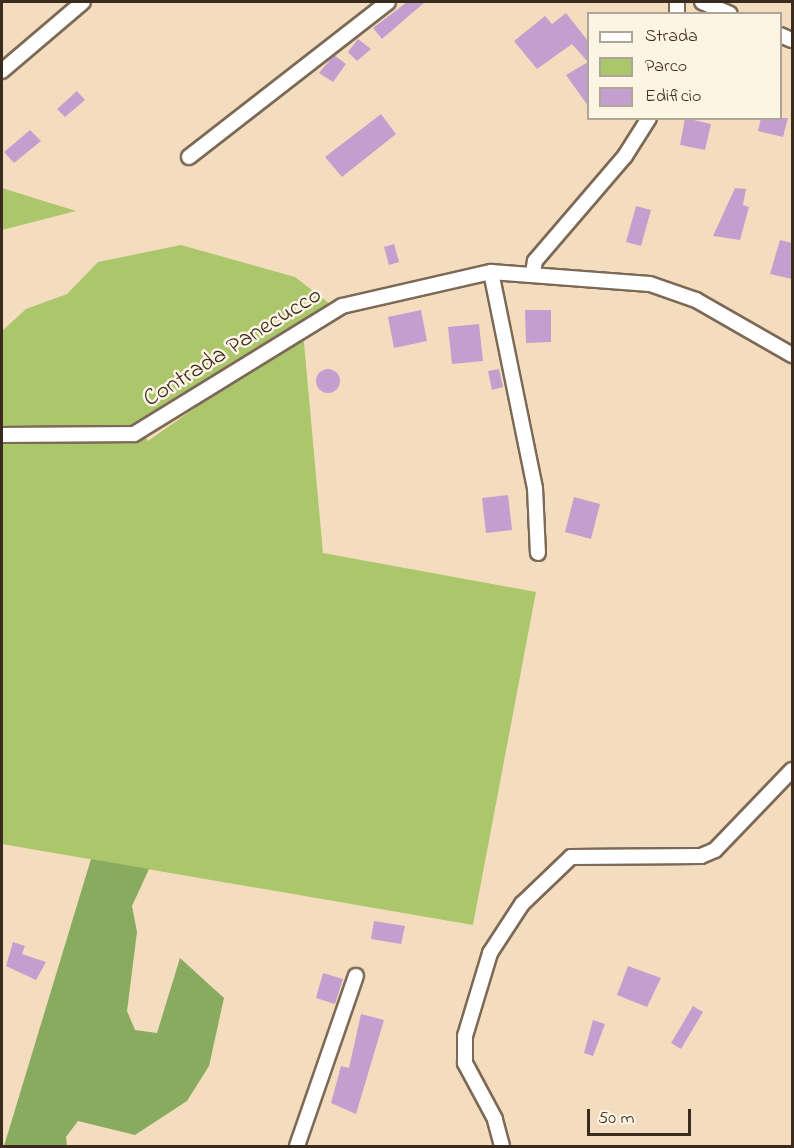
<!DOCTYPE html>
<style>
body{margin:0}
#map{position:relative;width:794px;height:1148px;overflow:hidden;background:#f4ddbe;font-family:"Indie Flower",sans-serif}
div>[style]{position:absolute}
.green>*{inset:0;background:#acc66b}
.forest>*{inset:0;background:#89ab5f}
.building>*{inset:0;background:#c39fd0}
.round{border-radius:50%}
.roads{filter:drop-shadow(2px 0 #7c6956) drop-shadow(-2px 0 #7c6956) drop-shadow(0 2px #7c6956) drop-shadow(0 -2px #7c6956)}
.minor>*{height:14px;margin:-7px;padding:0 7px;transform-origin:7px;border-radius:7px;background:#fff}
span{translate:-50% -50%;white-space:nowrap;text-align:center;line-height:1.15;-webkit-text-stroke:5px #fcf5e5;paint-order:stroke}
.street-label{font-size:24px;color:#3b2a1e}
.frame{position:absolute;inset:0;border:3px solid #3b2a1e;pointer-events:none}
.legend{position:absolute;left:587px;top:12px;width:195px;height:108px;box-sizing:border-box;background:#fcf5e5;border:2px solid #afa495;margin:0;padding:8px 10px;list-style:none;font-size:18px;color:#3b2a1e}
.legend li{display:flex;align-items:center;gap:12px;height:30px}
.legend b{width:30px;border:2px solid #afa495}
.scale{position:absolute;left:587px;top:1109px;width:104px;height:27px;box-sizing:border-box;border:3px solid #3b2a1e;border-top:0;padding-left:8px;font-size:18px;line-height:21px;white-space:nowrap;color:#3b2a1e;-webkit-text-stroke:4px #fcf5e5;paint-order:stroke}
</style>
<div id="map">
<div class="green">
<div style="clip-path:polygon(2px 188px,76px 211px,2px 230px)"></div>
<div style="clip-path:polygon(181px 245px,295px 277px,330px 304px,125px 433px,2px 430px,2px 331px,26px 309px,67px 294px,98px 262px)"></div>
<div style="clip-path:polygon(303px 332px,323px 553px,536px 592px,473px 925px,2px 844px,2px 434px,145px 435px,148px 441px)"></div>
</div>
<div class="forest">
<div style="clip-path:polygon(91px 859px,149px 869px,132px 906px,137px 932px,127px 1011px,135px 1030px,157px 1033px,180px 958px,224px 998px,209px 1066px,187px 1101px,135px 1135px,78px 1121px,66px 1137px,67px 1146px,4px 1146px)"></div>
</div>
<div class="building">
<div style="clip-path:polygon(407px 2px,425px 2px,382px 39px,373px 28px)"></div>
<div style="clip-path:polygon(566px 13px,588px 41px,588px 106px,566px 75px,588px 62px,572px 44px,537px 69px,514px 41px,545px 16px,552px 24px)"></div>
<div style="clip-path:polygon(358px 39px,371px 49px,357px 61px,348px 52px)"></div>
<div style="clip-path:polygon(334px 55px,346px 64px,333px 82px,319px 73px)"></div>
<div style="clip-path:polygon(77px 91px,85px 100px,65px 117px,57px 109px)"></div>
<div style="clip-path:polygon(381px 114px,396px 134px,342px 177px,325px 157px)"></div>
<div style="clip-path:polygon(685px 118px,711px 124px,705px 150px,680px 145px)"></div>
<div style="clip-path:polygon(761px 118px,788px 118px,783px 137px,758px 131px)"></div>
<div style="clip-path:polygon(30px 130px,41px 141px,14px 163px,4px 152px)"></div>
<div style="clip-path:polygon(735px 188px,746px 189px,743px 205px,749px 207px,740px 240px,713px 236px)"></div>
<div style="clip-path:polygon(636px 206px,651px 210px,641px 246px,626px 242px)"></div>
<div style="clip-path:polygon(780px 240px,792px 243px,792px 279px,770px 274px)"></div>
<div style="clip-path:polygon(394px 244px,399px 262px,389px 265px,384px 247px)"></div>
<div style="clip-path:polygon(421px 310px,427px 341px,394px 348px,388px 317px)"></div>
<div style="clip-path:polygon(525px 310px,551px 310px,551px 342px,526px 343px)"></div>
<div style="clip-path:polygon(479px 324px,483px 361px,452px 364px,448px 327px)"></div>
<div style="clip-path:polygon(499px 369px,503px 387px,492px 390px,488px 371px)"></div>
<div class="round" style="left:316px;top:369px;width:24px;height:24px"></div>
<div style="clip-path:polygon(508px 495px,512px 530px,486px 533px,482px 498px)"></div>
<div style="clip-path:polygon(574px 497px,600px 504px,591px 539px,565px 532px)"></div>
<div style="clip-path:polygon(374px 921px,405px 926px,401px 944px,371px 939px)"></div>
<div style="clip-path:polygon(13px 942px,25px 946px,22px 954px,46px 962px,36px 980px,6px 966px)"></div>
<div style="clip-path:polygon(628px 966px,661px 978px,647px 1007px,617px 995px)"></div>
<div style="clip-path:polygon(323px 973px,343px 979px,335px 1004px,316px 998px)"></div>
<div style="clip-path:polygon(693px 1006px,703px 1012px,681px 1049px,671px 1043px)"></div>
<div style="clip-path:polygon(361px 1014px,384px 1020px,356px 1114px,331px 1103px,341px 1066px,349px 1068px)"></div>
<div style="clip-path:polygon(593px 1020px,605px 1024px,593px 1056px,584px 1053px)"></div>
</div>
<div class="roads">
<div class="minor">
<div style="left:677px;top:2px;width:12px;rotate:90deg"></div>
<div style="left:702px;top:2px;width:30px;rotate:23deg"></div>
<div style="left:780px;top:35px;width:13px;rotate:23deg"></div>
<div style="left:2px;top:71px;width:106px;rotate:-40.4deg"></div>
<div style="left:189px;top:157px;width:252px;rotate:-37.9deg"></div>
<div style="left:491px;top:272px;width:220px;rotate:78.5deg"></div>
<div style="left:535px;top:488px;width:65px;rotate:87.4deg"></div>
<div style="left:533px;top:273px;width:12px;rotate:-81deg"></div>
<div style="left:535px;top:261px;width:138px;rotate:-49.4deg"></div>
<div style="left:625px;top:156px;width:45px;rotate:-57.7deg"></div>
<div style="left:2px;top:435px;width:132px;rotate:-0.4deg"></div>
<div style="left:134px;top:434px;width:244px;rotate:-31.6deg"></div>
<div style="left:342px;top:306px;width:153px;rotate:-12.9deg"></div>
<div style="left:491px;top:272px;width:159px;rotate:4.3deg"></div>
<div style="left:650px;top:284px;width:49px;rotate:19.2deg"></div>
<div style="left:696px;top:300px;width:111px;rotate:29.8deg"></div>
<div style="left:297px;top:1146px;width:180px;rotate:-70.9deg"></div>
<div style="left:502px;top:1146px;width:28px;rotate:-105deg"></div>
<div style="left:495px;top:1119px;width:64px;rotate:-118.2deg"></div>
<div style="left:465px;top:1063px;width:27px;rotate:-90deg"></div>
<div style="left:465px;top:1036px;width:87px;rotate:-73.2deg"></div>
<div style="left:490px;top:953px;width:59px;rotate:-56.9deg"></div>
<div style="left:522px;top:904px;width:68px;rotate:-43.8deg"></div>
<div style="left:571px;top:857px;width:130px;rotate:-0.4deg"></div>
<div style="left:701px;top:856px;width:15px;rotate:-23deg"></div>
<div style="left:715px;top:850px;width:111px;rotate:-46.1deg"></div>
</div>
</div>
<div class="street-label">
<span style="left:233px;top:348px;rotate:-32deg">Contrada Panecucco</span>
</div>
<div class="frame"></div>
<ul class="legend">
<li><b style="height:8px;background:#fff"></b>Strada</li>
<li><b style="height:16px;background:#acc66b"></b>Parco</li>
<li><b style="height:16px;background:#c39fd0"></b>Edificio</li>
</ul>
<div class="scale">50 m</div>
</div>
